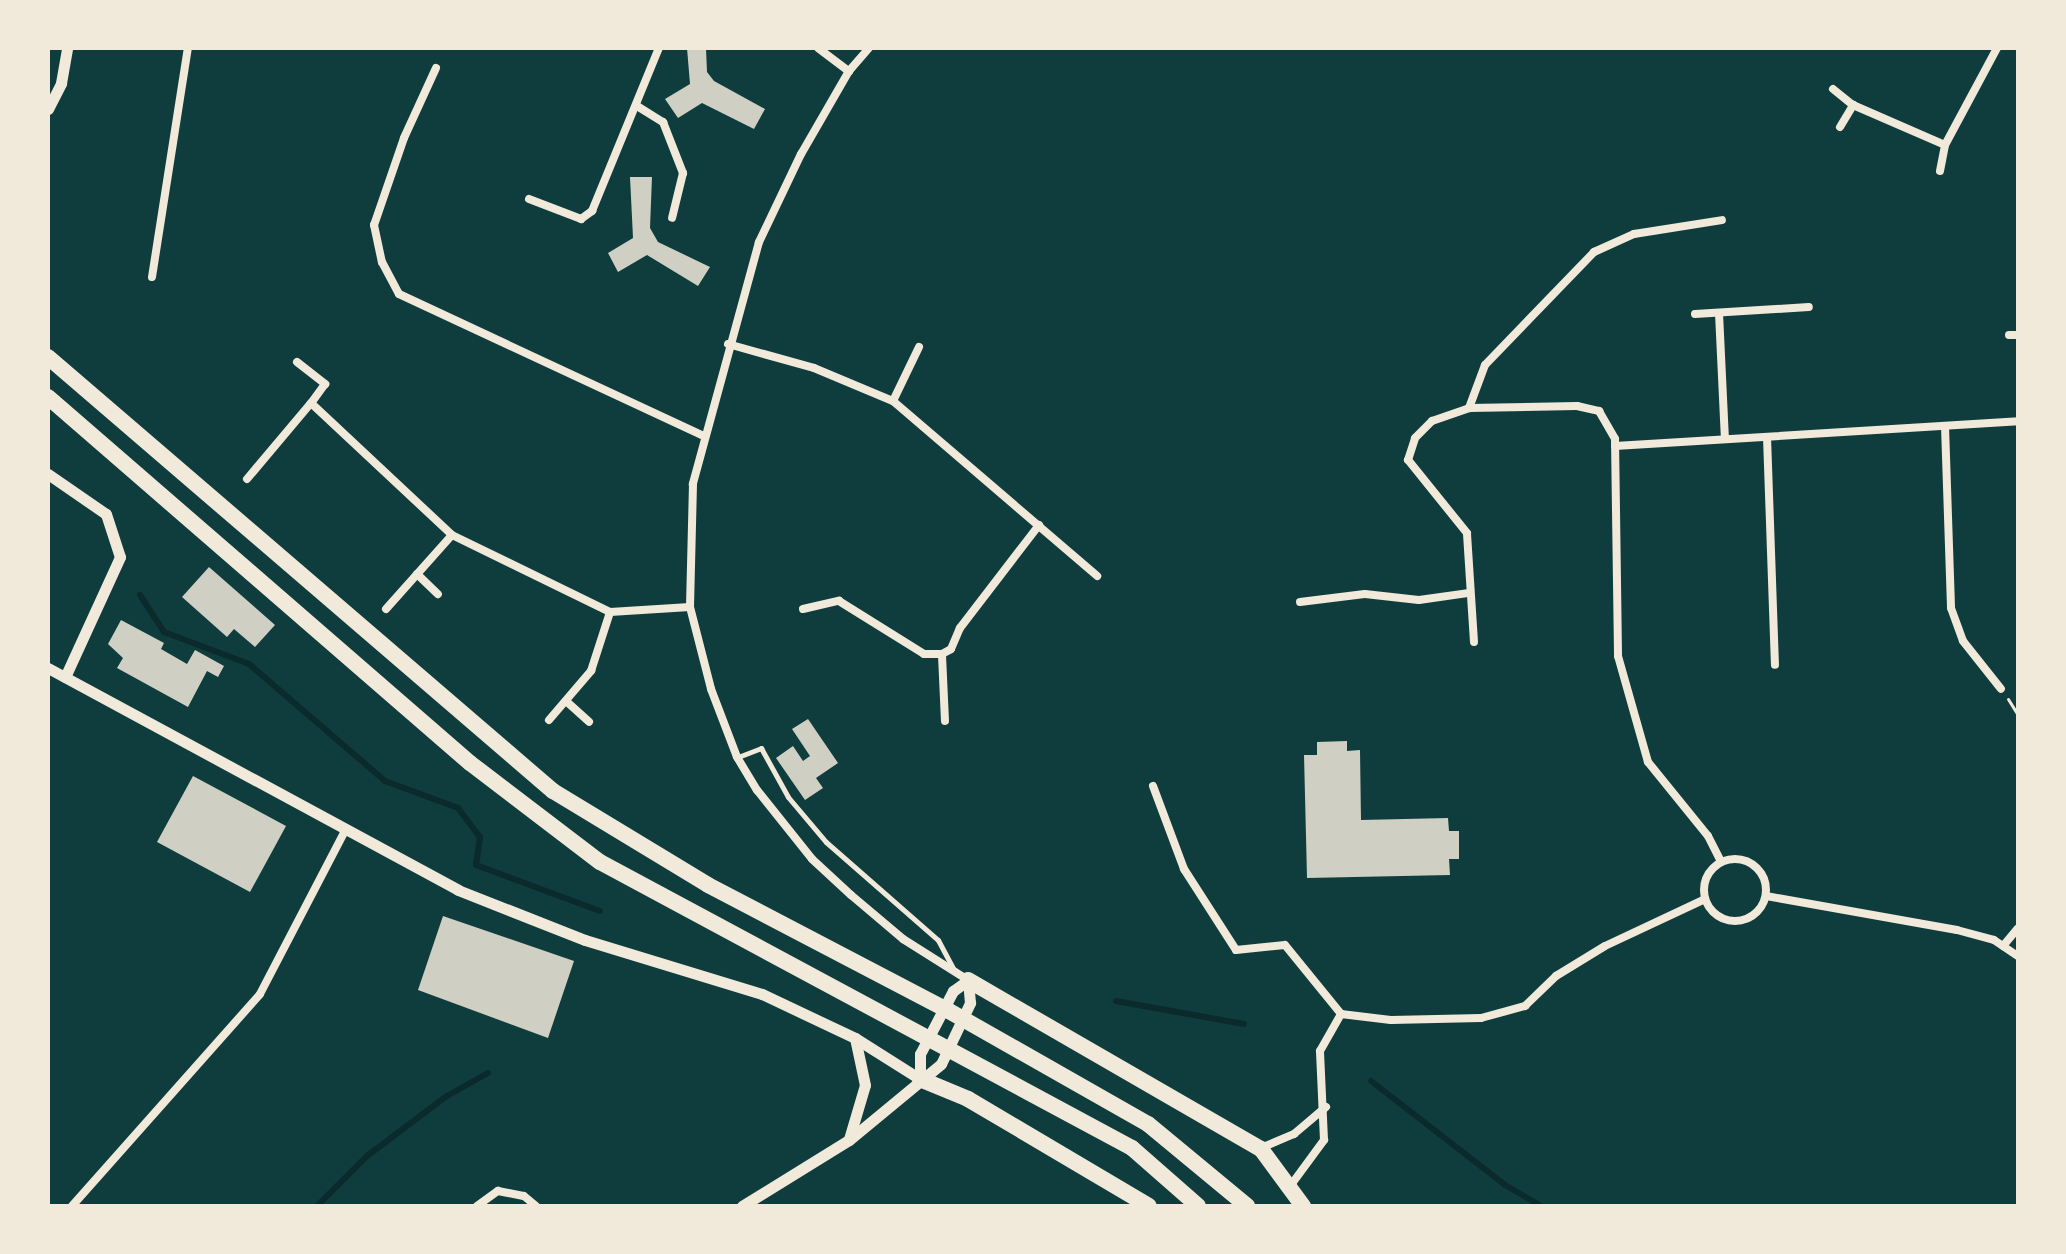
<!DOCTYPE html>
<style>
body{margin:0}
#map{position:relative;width:2066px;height:1254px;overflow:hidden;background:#0f3d3e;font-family:"Noto Sans",sans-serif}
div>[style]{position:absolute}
.stream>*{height:6px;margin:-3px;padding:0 3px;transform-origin:3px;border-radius:3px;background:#0a2a2b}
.building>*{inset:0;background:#cfcfc3}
.path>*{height:3px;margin:-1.5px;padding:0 1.5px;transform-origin:1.5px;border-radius:1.5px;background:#f1e9da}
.service>*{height:5px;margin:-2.5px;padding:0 2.5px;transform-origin:2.5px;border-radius:2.5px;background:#f1e9da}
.minor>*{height:8px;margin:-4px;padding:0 4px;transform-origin:4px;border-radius:4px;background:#f1e9da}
.minor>.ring{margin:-4px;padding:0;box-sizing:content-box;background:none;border:8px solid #f1e9da;border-radius:50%}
.tertiary>*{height:11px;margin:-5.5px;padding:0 5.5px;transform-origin:5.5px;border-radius:5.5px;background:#f1e9da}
.trunk>*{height:16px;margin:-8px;padding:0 8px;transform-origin:8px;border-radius:8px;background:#f1e9da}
span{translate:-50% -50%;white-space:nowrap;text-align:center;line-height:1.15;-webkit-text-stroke:6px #f1e9da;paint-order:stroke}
.frame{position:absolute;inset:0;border:50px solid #f1e9da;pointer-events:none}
</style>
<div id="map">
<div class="stream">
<div style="left:140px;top:595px;width:44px;rotate:57deg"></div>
<div style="left:164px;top:632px;width:91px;rotate:20.6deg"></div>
<div style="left:249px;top:664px;width:179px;rotate:40.7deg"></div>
<div style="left:385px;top:781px;width:78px;rotate:20.3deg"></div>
<div style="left:458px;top:808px;width:36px;rotate:53deg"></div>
<div style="left:480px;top:837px;width:28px;rotate:98deg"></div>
<div style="left:476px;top:865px;width:132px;rotate:20.4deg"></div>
<div style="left:1116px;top:1001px;width:130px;rotate:10.2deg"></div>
<div style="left:1371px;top:1081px;width:170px;rotate:37.8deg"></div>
<div style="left:1505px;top:1185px;width:42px;rotate:30.3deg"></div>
<div style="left:317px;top:1206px;width:71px;rotate:-45deg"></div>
<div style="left:367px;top:1156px;width:100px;rotate:-36.9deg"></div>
<div style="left:447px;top:1096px;width:47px;rotate:-29.3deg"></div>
</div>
<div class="building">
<div style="clip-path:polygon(687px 48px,706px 48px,707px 72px,714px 81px,765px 109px,754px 129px,702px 103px,678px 118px,665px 99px,690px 84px)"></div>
<div style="clip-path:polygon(630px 177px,652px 177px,650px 228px,658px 242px,710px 267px,698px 286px,647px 255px,618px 272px,608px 253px,633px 238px)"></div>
<div style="clip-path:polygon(209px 567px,275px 625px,255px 647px,234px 629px,227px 637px,182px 597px)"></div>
<div style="clip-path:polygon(121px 620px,164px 643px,161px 649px,187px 664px,195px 650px,224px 666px,218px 677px,207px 671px,188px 707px,117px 668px,123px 658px,108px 644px)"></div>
<div style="clip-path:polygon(808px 719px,838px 763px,816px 778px,823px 788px,805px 800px,776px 758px,793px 746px,803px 761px,810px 756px,792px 729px)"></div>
<div style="clip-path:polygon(1347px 741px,1347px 751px,1360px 750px,1361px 820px,1448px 818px,1449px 831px,1459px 831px,1459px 859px,1449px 859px,1450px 875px,1307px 878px,1304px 755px,1317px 755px,1317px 742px)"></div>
<div style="clip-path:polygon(193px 776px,286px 826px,250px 892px,157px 842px)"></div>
<div style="clip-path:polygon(443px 916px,574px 961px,548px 1038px,418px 990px)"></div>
</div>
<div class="path">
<div style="left:2008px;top:699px;width:19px;rotate:58deg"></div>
</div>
<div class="service">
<div style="left:738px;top:757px;width:25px;rotate:-21deg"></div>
<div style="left:761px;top:748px;width:56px;rotate:61.1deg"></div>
<div style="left:788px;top:797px;width:59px;rotate:49.8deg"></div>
<div style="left:826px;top:842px;width:149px;rotate:41.2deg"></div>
<div style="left:938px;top:940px;width:34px;rotate:62deg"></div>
</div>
<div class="minor">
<div style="left:818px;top:48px;width:39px;rotate:37deg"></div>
<div style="left:869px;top:48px;width:30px;rotate:131deg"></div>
<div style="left:849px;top:71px;width:96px;rotate:120deg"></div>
<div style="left:801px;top:154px;width:98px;rotate:115.5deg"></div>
<div style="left:759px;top:242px;width:251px;rotate:105.3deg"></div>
<div style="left:693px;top:484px;width:123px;rotate:91.4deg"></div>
<div style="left:690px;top:607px;width:85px;rotate:75.6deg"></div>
<div style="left:711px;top:689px;width:73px;rotate:69.1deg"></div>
<div style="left:737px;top:757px;width:39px;rotate:59deg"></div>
<div style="left:757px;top:790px;width:88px;rotate:51.4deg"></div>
<div style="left:812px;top:859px;width:53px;rotate:42.7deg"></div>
<div style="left:851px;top:895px;width:68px;rotate:40.2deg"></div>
<div style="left:903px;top:939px;width:77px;rotate:32.2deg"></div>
<div style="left:436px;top:68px;width:77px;rotate:114.6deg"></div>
<div style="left:404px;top:138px;width:92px;rotate:109deg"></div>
<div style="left:374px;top:225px;width:38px;rotate:78deg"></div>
<div style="left:382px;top:262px;width:36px;rotate:62deg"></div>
<div style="left:399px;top:294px;width:336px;rotate:25deg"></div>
<div style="left:1833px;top:89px;width:26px;rotate:39deg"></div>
<div style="left:1853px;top:105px;width:100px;rotate:23.5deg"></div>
<div style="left:637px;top:106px;width:31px;rotate:32deg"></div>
<div style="left:663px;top:122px;width:55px;rotate:68.6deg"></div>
<div style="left:683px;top:173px;width:46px;rotate:103.7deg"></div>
<div style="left:1840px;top:127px;width:26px;rotate:-59deg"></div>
<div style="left:1940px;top:171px;width:26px;rotate:-79deg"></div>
<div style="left:1945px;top:145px;width:110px;rotate:-61.8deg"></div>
<div style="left:529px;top:199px;width:56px;rotate:21deg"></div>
<div style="left:581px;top:219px;width:14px;rotate:-36deg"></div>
<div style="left:592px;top:211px;width:176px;rotate:-67.7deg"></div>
<div style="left:152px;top:277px;width:232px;rotate:-81.1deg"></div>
<div style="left:1719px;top:313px;width:126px;rotate:87.3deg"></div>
<div style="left:1695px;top:314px;width:114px;rotate:-3.5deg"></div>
<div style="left:2009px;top:335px;width:9px"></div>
<div style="left:728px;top:344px;width:89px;rotate:15.6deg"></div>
<div style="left:814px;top:368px;width:86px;rotate:22.7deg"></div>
<div style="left:893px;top:401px;width:269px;rotate:40.6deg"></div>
<div style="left:297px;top:362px;width:36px;rotate:38deg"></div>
<div style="left:325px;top:384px;width:24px;rotate:126deg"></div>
<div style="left:311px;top:403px;width:193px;rotate:43.1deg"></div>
<div style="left:452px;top:535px;width:176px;rotate:26deg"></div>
<div style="left:610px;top:612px;width:80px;rotate:-3.6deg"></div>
<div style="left:893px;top:401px;width:60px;rotate:-64.3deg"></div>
<div style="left:1469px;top:408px;width:46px;rotate:-69.6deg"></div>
<div style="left:1485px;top:365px;width:157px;rotate:-46deg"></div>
<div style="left:1594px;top:252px;width:44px;rotate:-24.2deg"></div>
<div style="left:1634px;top:234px;width:89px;rotate:-9deg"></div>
<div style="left:1945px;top:426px;width:182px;rotate:88.1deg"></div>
<div style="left:1951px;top:608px;width:35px;rotate:70deg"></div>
<div style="left:1963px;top:641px;width:61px;rotate:51.6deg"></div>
<div style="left:1767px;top:437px;width:228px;rotate:88deg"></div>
<div style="left:1615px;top:446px;width:404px;rotate:-3.5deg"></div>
<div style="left:247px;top:479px;width:99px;rotate:-49.9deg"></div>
<div style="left:417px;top:574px;width:29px;rotate:44deg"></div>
<div style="left:1300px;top:602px;width:65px;rotate:-7deg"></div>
<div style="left:1365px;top:594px;width:54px;rotate:6.3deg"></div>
<div style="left:1419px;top:600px;width:49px;rotate:-8.1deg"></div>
<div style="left:386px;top:609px;width:99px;rotate:-48.3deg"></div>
<div style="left:803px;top:609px;width:37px;rotate:-13deg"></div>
<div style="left:839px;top:601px;width:100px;rotate:31.9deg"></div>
<div style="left:924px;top:654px;width:18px"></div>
<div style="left:1474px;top:642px;width:109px;rotate:-93.7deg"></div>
<div style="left:1467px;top:533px;width:94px;rotate:-128.9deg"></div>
<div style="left:1408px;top:460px;width:23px;rotate:-72deg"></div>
<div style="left:1415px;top:438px;width:24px;rotate:-45deg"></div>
<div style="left:1432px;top:421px;width:39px;rotate:-19deg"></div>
<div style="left:1469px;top:408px;width:108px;rotate:-1.1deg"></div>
<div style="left:1577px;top:406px;width:23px;rotate:13deg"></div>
<div style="left:1599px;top:411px;width:32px;rotate:60deg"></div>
<div style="left:1615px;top:439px;width:217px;rotate:89.2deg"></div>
<div style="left:1618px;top:656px;width:110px;rotate:74.2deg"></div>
<div style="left:1648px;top:762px;width:95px;rotate:51deg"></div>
<div style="left:1708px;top:836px;width:29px;rotate:63deg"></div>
<div style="left:566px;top:701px;width:31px;rotate:42deg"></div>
<div style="left:549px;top:720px;width:65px;rotate:-49.4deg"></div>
<div style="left:591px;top:671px;width:62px;rotate:-72.1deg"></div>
<div style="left:945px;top:721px;width:67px;rotate:-92.6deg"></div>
<div style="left:942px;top:654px;width:10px;rotate:-29deg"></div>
<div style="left:951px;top:649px;width:23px;rotate:-67deg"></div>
<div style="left:960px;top:628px;width:130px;rotate:-52.5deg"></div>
<div style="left:1153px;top:786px;width:89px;rotate:69.5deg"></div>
<div style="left:1184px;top:869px;width:96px;rotate:57.3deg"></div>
<div style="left:1236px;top:950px;width:49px;rotate:-5.8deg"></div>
<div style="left:1285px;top:945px;width:89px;rotate:50.9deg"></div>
<div style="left:1341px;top:1014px;width:50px;rotate:6.8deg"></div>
<div style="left:1391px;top:1020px;width:90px;rotate:-1.3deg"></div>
<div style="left:1481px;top:1018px;width:46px;rotate:-15.3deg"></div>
<div style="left:1525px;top:1006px;width:43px;rotate:-44.1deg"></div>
<div style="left:1556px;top:976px;width:57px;rotate:-31.5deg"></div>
<div style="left:1605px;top:946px;width:108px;rotate:-25.1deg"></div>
<div class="ring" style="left:1704px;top:859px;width:54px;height:54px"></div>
<div style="left:1766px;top:896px;width:194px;rotate:10.1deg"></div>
<div style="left:1957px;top:930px;width:38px;rotate:15deg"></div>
<div style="left:1994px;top:940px;width:29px;rotate:34deg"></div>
<div style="left:2003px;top:946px;width:23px;rotate:-50deg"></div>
<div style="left:1261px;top:1148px;width:36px;rotate:-23deg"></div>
<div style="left:1294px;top:1134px;width:42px;rotate:-40.2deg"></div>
<div style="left:1291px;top:1185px;width:56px;rotate:-53.7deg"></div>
<div style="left:1324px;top:1140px;width:89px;rotate:-92.6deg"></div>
<div style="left:1320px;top:1051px;width:43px;rotate:-60.4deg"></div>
<div style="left:72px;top:1206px;width:283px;rotate:-48.4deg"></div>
<div style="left:260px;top:994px;width:184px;rotate:-62.5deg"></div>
<div style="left:477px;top:1206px;width:26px;rotate:-36deg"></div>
<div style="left:498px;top:1191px;width:26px;rotate:11deg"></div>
<div style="left:524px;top:1196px;width:16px;rotate:40deg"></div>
</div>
<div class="tertiary">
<div style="left:48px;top:109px;width:29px;rotate:-63deg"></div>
<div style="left:61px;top:83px;width:36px;rotate:-80deg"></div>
<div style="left:48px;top:474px;width:70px;rotate:34.6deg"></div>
<div style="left:106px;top:514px;width:45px;rotate:72deg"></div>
<div style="left:120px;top:557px;width:132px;rotate:114.6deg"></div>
<div style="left:48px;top:668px;width:466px;rotate:28.4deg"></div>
<div style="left:458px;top:890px;width:136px;rotate:21.5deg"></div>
<div style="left:585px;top:940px;width:185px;rotate:17deg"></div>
<div style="left:762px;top:994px;width:103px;rotate:25.3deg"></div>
<div style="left:855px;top:1038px;width:77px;rotate:32.2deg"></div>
<div style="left:920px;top:1079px;width:25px;rotate:-90deg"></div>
<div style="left:920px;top:1054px;width:71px;rotate:-62.4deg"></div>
<div style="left:953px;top:991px;width:19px;rotate:-36deg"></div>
<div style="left:849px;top:1139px;width:56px;rotate:-73.5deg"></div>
<div style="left:865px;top:1085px;width:48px;rotate:-102deg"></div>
<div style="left:742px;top:1206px;width:126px;rotate:-31.7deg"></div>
<div style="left:849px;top:1140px;width:119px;rotate:-39.6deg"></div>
<div style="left:941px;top:1064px;width:68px;rotate:-64.6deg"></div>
<div style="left:970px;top:1003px;width:23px;rotate:-95deg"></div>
</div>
<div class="trunk">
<div style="left:48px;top:357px;width:666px;rotate:40.68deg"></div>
<div style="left:553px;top:791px;width:181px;rotate:31.2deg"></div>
<div style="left:708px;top:885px;width:272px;rotate:27.6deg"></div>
<div style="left:949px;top:1011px;width:229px;rotate:29.6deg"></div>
<div style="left:1148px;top:1124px;width:129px;rotate:39.6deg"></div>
<div style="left:48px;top:397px;width:559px;rotate:40.94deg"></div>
<div style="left:470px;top:763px;width:163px;rotate:37.3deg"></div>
<div style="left:600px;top:862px;width:604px;rotate:28.26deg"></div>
<div style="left:1132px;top:1148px;width:88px;rotate:41.3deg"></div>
<div style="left:968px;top:980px;width:338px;rotate:30deg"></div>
<div style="left:1261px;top:1149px;width:71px;rotate:53.6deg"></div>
<div style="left:920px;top:1079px;width:52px;rotate:22.6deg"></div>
<div style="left:968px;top:1099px;width:210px;rotate:30.6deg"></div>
</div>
<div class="frame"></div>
</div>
